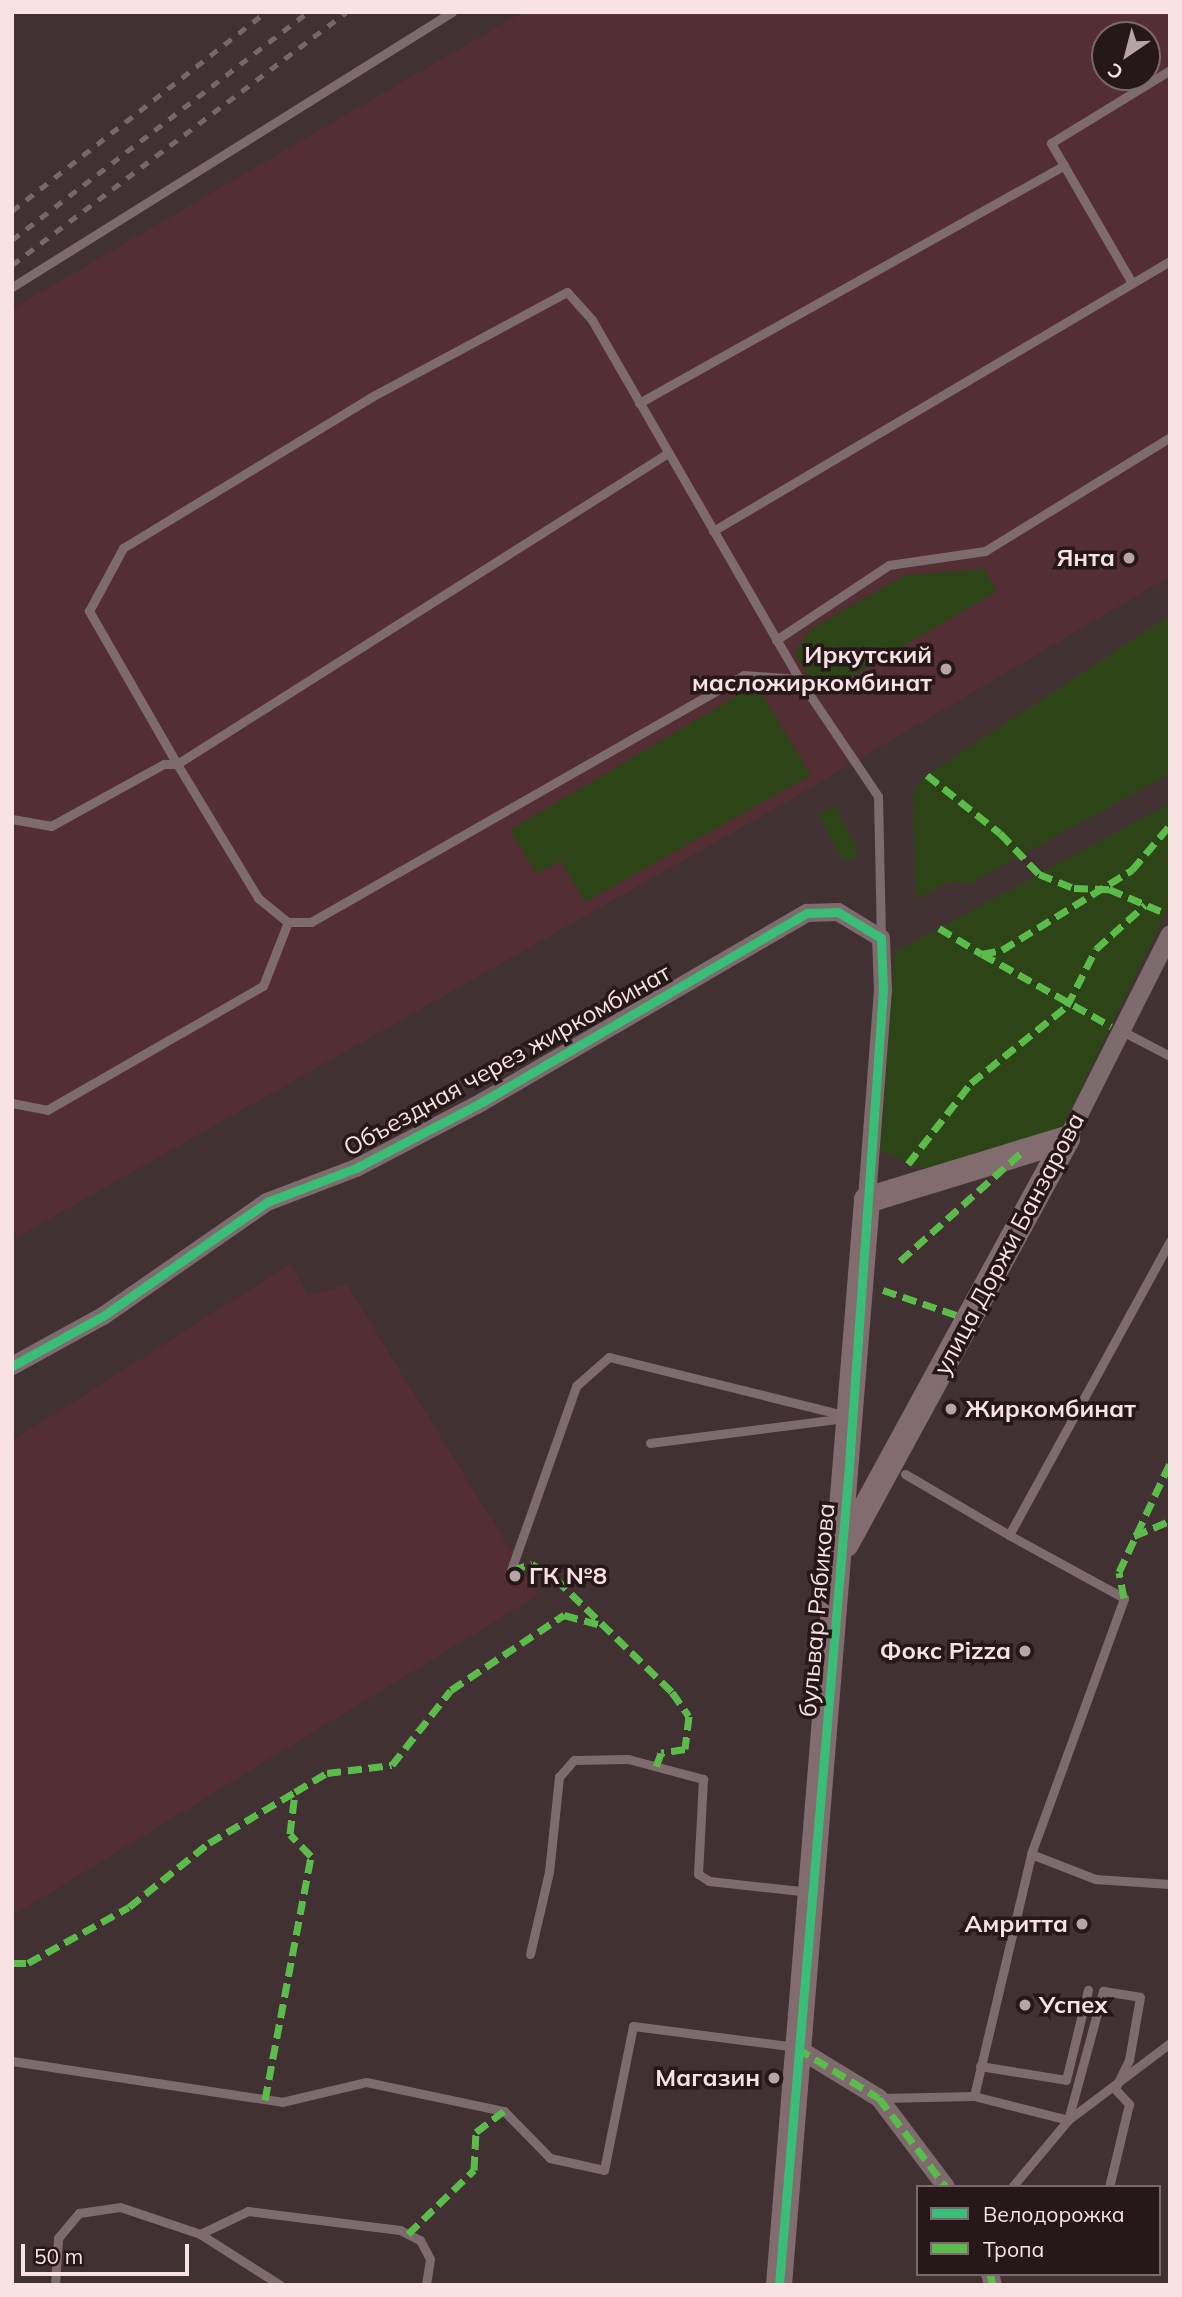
<!DOCTYPE html>
<meta charset="utf-8">
<style>
body{margin:0}
#map{position:relative;width:1182px;height:2297px;overflow:hidden;background:#423133;font-family:Mulish,sans-serif}
div>[style]{position:absolute}
.built>*{inset:0;background:#532e34}
.green>*{inset:0;background:#2d4516}
.lane>*{height:9px;margin:-4.5px;padding:0 4.5px;transform-origin:4.5px;border-radius:4.5px;background:#7e6b6d}
.street>*{height:18px;margin:-9px;padding:0 9px;transform-origin:9px;border-radius:9px;background:#7e6b6d}
.secondary>*{height:26px;margin:-13px;padding:0 13px;transform-origin:13px;border-radius:13px;background:#826c6f}
.rail>*{height:5px;margin-top:-2.5px;transform-origin:0;background:repeating-linear-gradient(90deg,#776769 0 9px,transparent 0 18px)}
.quiet>*{height:7px;margin-top:-3.5px;transform-origin:0;background:repeating-linear-gradient(90deg,#5cbc4b 0 14px,transparent 0 21px)}
.cycleway>*{height:9px;margin:-4.5px;padding:0 4.5px;transform-origin:4.5px;border-radius:4.5px;background:#3abd76}
.dots>*{width:19px;height:19px;translate:-50% -50%;box-sizing:border-box;border:4px solid #261719;border-radius:50%}
span{translate:-50% -50%;white-space:nowrap;text-align:center;line-height:1.15;-webkit-text-stroke:7px #261719;paint-order:stroke}
.poi-label{font-size:24px;color:#f8e2e4;font-weight:700}
.right{translate:-100% -50%;text-align:right}
.left{translate:0 -50%;text-align:left}
.street-label{font-size:24px;color:#f8e2e4}
.frame{position:absolute;inset:0;border:14px solid #f8e2e4;pointer-events:none}
.legend{position:absolute;left:916px;top:2185px;width:245px;height:91px;box-sizing:border-box;background:#261719;border:2px solid #7a686a;margin:0;padding:9px 12px;list-style:none;font-size:21px;color:#f8e2e4}
.legend li{display:flex;align-items:center;gap:14px;height:35px}
.legend b{width:35px;border:2px solid #7a686a}
.north{position:absolute;left:1091px;top:21px;width:70px;height:70px;box-sizing:border-box;background:#261719;border:2px solid #7a686a;border-radius:50%;rotate:215deg;font-size:19px;font-weight:700;line-height:28px;text-align:center;color:#f8e2e4}
.north::after{content:'';display:block;margin:auto;width:24px;height:32px;background:#b8a4a6;clip-path:polygon(50% 0,100% 100%,50% 72%,0 100%)}
.scale{position:absolute;left:21px;top:2244px;width:168px;height:32px;box-sizing:border-box;border:4px solid #f8e2e4;border-top:0;padding-left:9px;font-size:21px;line-height:24px;white-space:nowrap;color:#f8e2e4;-webkit-text-stroke:5px #261719;paint-order:stroke}
</style>
<div id="map">
<div class="built">
<div style="clip-path:polygon(evenodd,523px 12px,1170px 12px,1170px 576px,783px 804px,12px 1240px,12px 309px,523px 12px,1105px 35px,1147px 35px,1147px 77px,1105px 77px,1105px 35px)"></div>
<div style="clip-path:polygon(290px 1264px,308px 1295px,347px 1285px,538px 1595px,12px 1916px,12px 1441px)"></div>
</div>
<div class="green">
<div style="clip-path:polygon(984px 569px,997px 591px,820px 695px,795px 654px,809px 630px,905px 575px)"></div>
<div style="clip-path:polygon(1170px 615px,1170px 774px,969px 884px,951px 881px,916px 899px,913px 793px,921px 779px)"></div>
<div style="clip-path:polygon(745px 691px,762px 694px,811px 775px,585px 902px,561px 861px,537px 874px,510px 830px)"></div>
<div style="clip-path:polygon(1170px 803px,1170px 904px,1062px 1128px,925px 1169px,879px 1151px,895px 952px)"></div>
<div style="clip-path:polygon(835px 806px,857px 848px,854px 861px,841px 858px,819px 814px)"></div>
</div>
<div class="lane">
<div style="left:1132px;top:283px;width:162px;rotate:-120.1deg"></div>
<div style="left:1051px;top:143px;width:140px;rotate:-31.5deg"></div>
<div style="left:12px;top:287px;width:519px;rotate:-32.01deg"></div>
<div style="left:639px;top:403px;width:487px;rotate:-29.2deg"></div>
<div style="left:668px;top:453px;width:581px;rotate:147.65deg"></div>
<div style="left:177px;top:764px;width:177px;rotate:-119.9deg"></div>
<div style="left:89px;top:611px;width:72px;rotate:-61.6deg"></div>
<div style="left:123px;top:548px;width:293px;rotate:-31.3deg"></div>
<div style="left:373px;top:396px;width:220px;rotate:-28.2deg"></div>
<div style="left:567px;top:292px;width:38px;rotate:48deg"></div>
<div style="left:592px;top:320px;width:414px;rotate:60deg"></div>
<div style="left:799px;top:679px;width:141px;rotate:56deg"></div>
<div style="left:878px;top:796px;width:142px;rotate:88.8deg"></div>
<div style="left:713px;top:531px;width:531px;rotate:-30.58deg"></div>
<div style="left:776px;top:640px;width:136px;rotate:-33.6deg"></div>
<div style="left:889px;top:565px;width:97px;rotate:-8.3deg"></div>
<div style="left:985px;top:551px;width:217px;rotate:-31.6deg"></div>
<div style="left:12px;top:819px;width:40px;rotate:10deg"></div>
<div style="left:51px;top:826px;width:129px;rotate:-28.8deg"></div>
<div style="left:164px;top:764px;width:13px"></div>
<div style="left:177px;top:764px;width:157px;rotate:58.8deg"></div>
<div style="left:258px;top:898px;width:38px;rotate:39deg"></div>
<div style="left:288px;top:922px;width:23px"></div>
<div style="left:311px;top:922px;width:498px;rotate:-29.7deg"></div>
<div style="left:744px;top:675px;width:55px;rotate:4.2deg"></div>
<div style="left:1122px;top:1031px;width:54px;rotate:27.5deg"></div>
<div style="left:12px;top:1103px;width:36px;rotate:11deg"></div>
<div style="left:47px;top:1110px;width:249px;rotate:-29.9deg"></div>
<div style="left:263px;top:986px;width:69px;rotate:-68.7deg"></div>
<div style="left:650px;top:1443px;width:198px;rotate:-7.3deg"></div>
<div style="left:905px;top:1474px;width:121px;rotate:30.4deg"></div>
<div style="left:511px;top:1570px;width:195px;rotate:-70.5deg"></div>
<div style="left:576px;top:1386px;width:44px;rotate:-41.3deg"></div>
<div style="left:609px;top:1357px;width:245px;rotate:13.9deg"></div>
<div style="left:1031px;top:1854px;width:69px;rotate:21.3deg"></div>
<div style="left:1095px;top:1879px;width:75px;rotate:3.8deg"></div>
<div style="left:530px;top:1954px;width:84px;rotate:-77deg"></div>
<div style="left:549px;top:1872px;width:96px;rotate:-84deg"></div>
<div style="left:559px;top:1777px;width:23px;rotate:-49deg"></div>
<div style="left:574px;top:1760px;width:54px;rotate:-1.1deg"></div>
<div style="left:628px;top:1759px;width:78px;rotate:14.9deg"></div>
<div style="left:703px;top:1779px;width:95px;rotate:93deg"></div>
<div style="left:698px;top:1874px;width:13px;rotate:32deg"></div>
<div style="left:709px;top:1881px;width:102px;rotate:6.2deg"></div>
<div style="left:12px;top:2061px;width:273px;rotate:8.6deg"></div>
<div style="left:282px;top:2102px;width:86px;rotate:-13.4deg"></div>
<div style="left:366px;top:2082px;width:141px;rotate:11.9deg"></div>
<div style="left:504px;top:2111px;width:66px;rotate:45.6deg"></div>
<div style="left:550px;top:2158px;width:55px;rotate:12.5deg"></div>
<div style="left:604px;top:2170px;width:147px;rotate:-78.6deg"></div>
<div style="left:633px;top:2026px;width:164px;rotate:7.3deg"></div>
<div style="left:980px;top:2066px;width:87px;rotate:9.2deg"></div>
<div style="left:1066px;top:2080px;width:93px;rotate:-76.3deg"></div>
<div style="left:974px;top:2096px;width:249px;rotate:-76.7deg"></div>
<div style="left:1031px;top:1854px;width:272px;rotate:-70deg"></div>
<div style="left:1124px;top:1598px;width:131px;rotate:-151.3deg"></div>
<div style="left:1009px;top:1535px;width:335px;rotate:-61.3deg"></div>
<div style="left:881px;top:2098px;width:93px;rotate:-1.2deg"></div>
<div style="left:974px;top:2096px;width:97px;rotate:14.3deg"></div>
<div style="left:1068px;top:2120px;width:128px;rotate:-37deg"></div>
<div style="left:1012px;top:2187px;width:87px;rotate:-50.1deg"></div>
<div style="left:1068px;top:2120px;width:134px;rotate:-74.8deg"></div>
<div style="left:1103px;top:1991px;width:37px;rotate:9deg"></div>
<div style="left:1140px;top:1997px;width:64px;rotate:99.9deg"></div>
<div style="left:1129px;top:2060px;width:32px;rotate:116deg"></div>
<div style="left:1115px;top:2089px;width:21px;rotate:47deg"></div>
<div style="left:1129px;top:2104px;width:85px;rotate:103.5deg"></div>
<div style="left:200px;top:2234px;width:53px;rotate:-25.6deg"></div>
<div style="left:248px;top:2211px;width:153px;rotate:7.1deg"></div>
<div style="left:400px;top:2230px;width:22px;rotate:27deg"></div>
<div style="left:420px;top:2240px;width:21px;rotate:62deg"></div>
<div style="left:430px;top:2259px;width:26px;rotate:99deg"></div>
<div style="left:55px;top:2285px;width:47px;rotate:-86.3deg"></div>
<div style="left:58px;top:2238px;width:33px;rotate:-50deg"></div>
<div style="left:79px;top:2213px;width:41px;rotate:-8.3deg"></div>
<div style="left:120px;top:2207px;width:84px;rotate:18.6deg"></div>
<div style="left:200px;top:2234px;width:95px;rotate:32.5deg"></div>
</div>
<div class="street">
<div style="left:1067px;top:1139px;width:229px;rotate:-63.3deg"></div>
<div style="left:12px;top:1366px;width:104px;rotate:-28.8deg"></div>
<div style="left:103px;top:1316px;width:200px;rotate:-34.8deg"></div>
<div style="left:267px;top:1202px;width:95px;rotate:-20.9deg"></div>
<div style="left:356px;top:1168px;width:142px;rotate:-27.6deg"></div>
<div style="left:482px;top:1102px;width:376px;rotate:-30.2deg"></div>
<div style="left:807px;top:913px;width:31px;rotate:-2deg"></div>
<div style="left:838px;top:912px;width:50px;rotate:31.2deg"></div>
<div style="left:881px;top:938px;width:52px;rotate:87.8deg"></div>
<div style="left:883px;top:990px;width:211px;rotate:94.4deg"></div>
<div style="left:797px;top:2048px;width:96px;rotate:31.4deg"></div>
<div style="left:879px;top:2098px;width:111px;rotate:53deg"></div>
<div style="left:990px;top:2274px;width:11px;rotate:75deg"></div>
</div>
<div class="secondary">
<div style="left:846px;top:1544px;width:461px;rotate:-61.4deg"></div>
<div style="left:779px;top:2285px;width:1089px;rotate:-85.36deg"></div>
<div style="left:867px;top:1200px;width:209px;rotate:-17deg"></div>
</div>
<div class="rail">
<div style="left:12px;top:211px;width:323px;rotate:-38.1deg"></div>
<div style="left:12px;top:240px;width:374px;rotate:-37.6deg"></div>
<div style="left:12px;top:265px;width:419px;rotate:-37.1deg"></div>
</div>
<div class="quiet">
<div style="left:927px;top:775px;width:93px;rotate:38.5deg"></div>
<div style="left:1000px;top:833px;width:57px;rotate:46.4deg"></div>
<div style="left:1039px;top:874px;width:38px;rotate:22deg"></div>
<div style="left:1074px;top:888px;width:35px;rotate:2deg"></div>
<div style="left:1109px;top:889px;width:61px;rotate:23.2deg"></div>
<div style="left:939px;top:928px;width:50px;rotate:31.2deg"></div>
<div style="left:982px;top:954px;width:20px;rotate:-11deg"></div>
<div style="left:1002px;top:950px;width:153px;rotate:-31.6deg"></div>
<div style="left:1132px;top:870px;width:59px;rotate:-49.8deg"></div>
<div style="left:982px;top:954px;width:148px;rotate:29.2deg"></div>
<div style="left:908px;top:1164px;width:103px;rotate:-52.1deg"></div>
<div style="left:971px;top:1083px;width:123px;rotate:-38.7deg"></div>
<div style="left:1067px;top:1006px;width:64px;rotate:-63deg"></div>
<div style="left:1096px;top:949px;width:66px;rotate:-41.9deg"></div>
<div style="left:900px;top:1261px;width:162px;rotate:-41.8deg"></div>
<div style="left:883px;top:1290px;width:90px;rotate:18.8deg"></div>
<div style="left:1134px;top:1536px;width:39px;rotate:-23deg"></div>
<div style="left:511px;top:1570px;width:22px;rotate:-16deg"></div>
<div style="left:532px;top:1564px;width:28px;rotate:32deg"></div>
<div style="left:556px;top:1579px;width:162px;rotate:44.2deg"></div>
<div style="left:672px;top:1692px;width:29px;rotate:55deg"></div>
<div style="left:689px;top:1716px;width:33px;rotate:97deg"></div>
<div style="left:685px;top:1749px;width:24px;rotate:171deg"></div>
<div style="left:661px;top:1753px;width:15px;rotate:110deg"></div>
<div style="left:1124px;top:1598px;width:26px;rotate:-101deg"></div>
<div style="left:1119px;top:1572px;width:120px;rotate:-64.9deg"></div>
<div style="left:12px;top:1963px;width:16px"></div>
<div style="left:28px;top:1963px;width:115px;rotate:-29deg"></div>
<div style="left:129px;top:1907px;width:102px;rotate:-38.7deg"></div>
<div style="left:209px;top:1843px;width:100px;rotate:-30.7deg"></div>
<div style="left:797px;top:2048px;width:96px;rotate:31.4deg"></div>
<div style="left:879px;top:2098px;width:111px;rotate:53deg"></div>
<div style="left:265px;top:2100px;width:248px;rotate:-79.3deg"></div>
<div style="left:311px;top:1856px;width:30px;rotate:-134deg"></div>
<div style="left:290px;top:1834px;width:42px;rotate:-83.2deg"></div>
<div style="left:295px;top:1792px;width:37px;rotate:-31deg"></div>
<div style="left:327px;top:1773px;width:65px;rotate:-7deg"></div>
<div style="left:392px;top:1765px;width:95px;rotate:-51.8deg"></div>
<div style="left:451px;top:1690px;width:136px;rotate:-33.6deg"></div>
<div style="left:564px;top:1615px;width:39px;rotate:15deg"></div>
<div style="left:408px;top:2234px;width:92px;rotate:-44.1deg"></div>
<div style="left:474px;top:2170px;width:38px;rotate:-87deg"></div>
<div style="left:476px;top:2132px;width:35px;rotate:-37deg"></div>
<div style="left:990px;top:2274px;width:11px;rotate:75deg"></div>
</div>
<div class="cycleway">
<div style="left:12px;top:1366px;width:104px;rotate:-28.8deg"></div>
<div style="left:103px;top:1316px;width:200px;rotate:-34.8deg"></div>
<div style="left:267px;top:1202px;width:95px;rotate:-20.9deg"></div>
<div style="left:356px;top:1168px;width:142px;rotate:-27.6deg"></div>
<div style="left:482px;top:1102px;width:376px;rotate:-30.2deg"></div>
<div style="left:807px;top:913px;width:31px;rotate:-2deg"></div>
<div style="left:838px;top:912px;width:50px;rotate:31.2deg"></div>
<div style="left:881px;top:938px;width:52px;rotate:87.8deg"></div>
<div style="left:883px;top:990px;width:477px;rotate:94.1deg"></div>
<div style="left:849px;top:1466px;width:822px;rotate:94.89deg"></div>
</div>
<div class="dots">
<div style="left:1129px;top:558px;background:#b8a4a6"></div>
<div style="left:946px;top:669px;background:#b8a4a6"></div>
<div style="left:951px;top:1409px;background:#b8a4a6"></div>
<div style="left:515px;top:1576px;background:#b8a4a6"></div>
<div style="left:1025px;top:1651px;background:#b8a4a6"></div>
<div style="left:1082px;top:1924px;background:#b8a4a6"></div>
<div style="left:1025px;top:2005px;background:#b8a4a6"></div>
<div style="left:774px;top:2078px;background:#b8a4a6"></div>
</div>
<div class="poi-label">
<span class="right" style="left:1115px;top:558px">Янта</span>
<span class="right" style="left:932px;top:669px">Иркутский<br>масложиркомбинат</span>
<span class="left" style="left:965px;top:1409px">Жиркомбинат</span>
<span class="left" style="left:529px;top:1576px">ГК №8</span>
<span class="right" style="left:1011px;top:1651px">Фокс Pizza</span>
<span class="right" style="left:1068px;top:1924px">Амритта</span>
<span class="left" style="left:1039px;top:2005px">Успех</span>
<span class="right" style="left:760px;top:2078px">Магазин</span>
</div>
<div class="street-label">
<span style="left:507px;top:1060px;rotate:-29deg">Объездная через жиркомбинат</span>
<span style="left:1009px;top:1244px;rotate:-62deg">улица Доржи Банзарова</span>
<span style="left:817px;top:1610px;rotate:-85deg">бульвар Рябикова</span>
</div>
<div class="frame"></div>
<ul class="legend">
<li><b style="height:9px;background:#3abd76"></b>Велодорожка</li>
<li><b style="height:9px;background:#5cbc4b"></b>Тропа</li>
</ul>
<div class="north">С</div>
<div class="scale">50 m</div>
</div>
